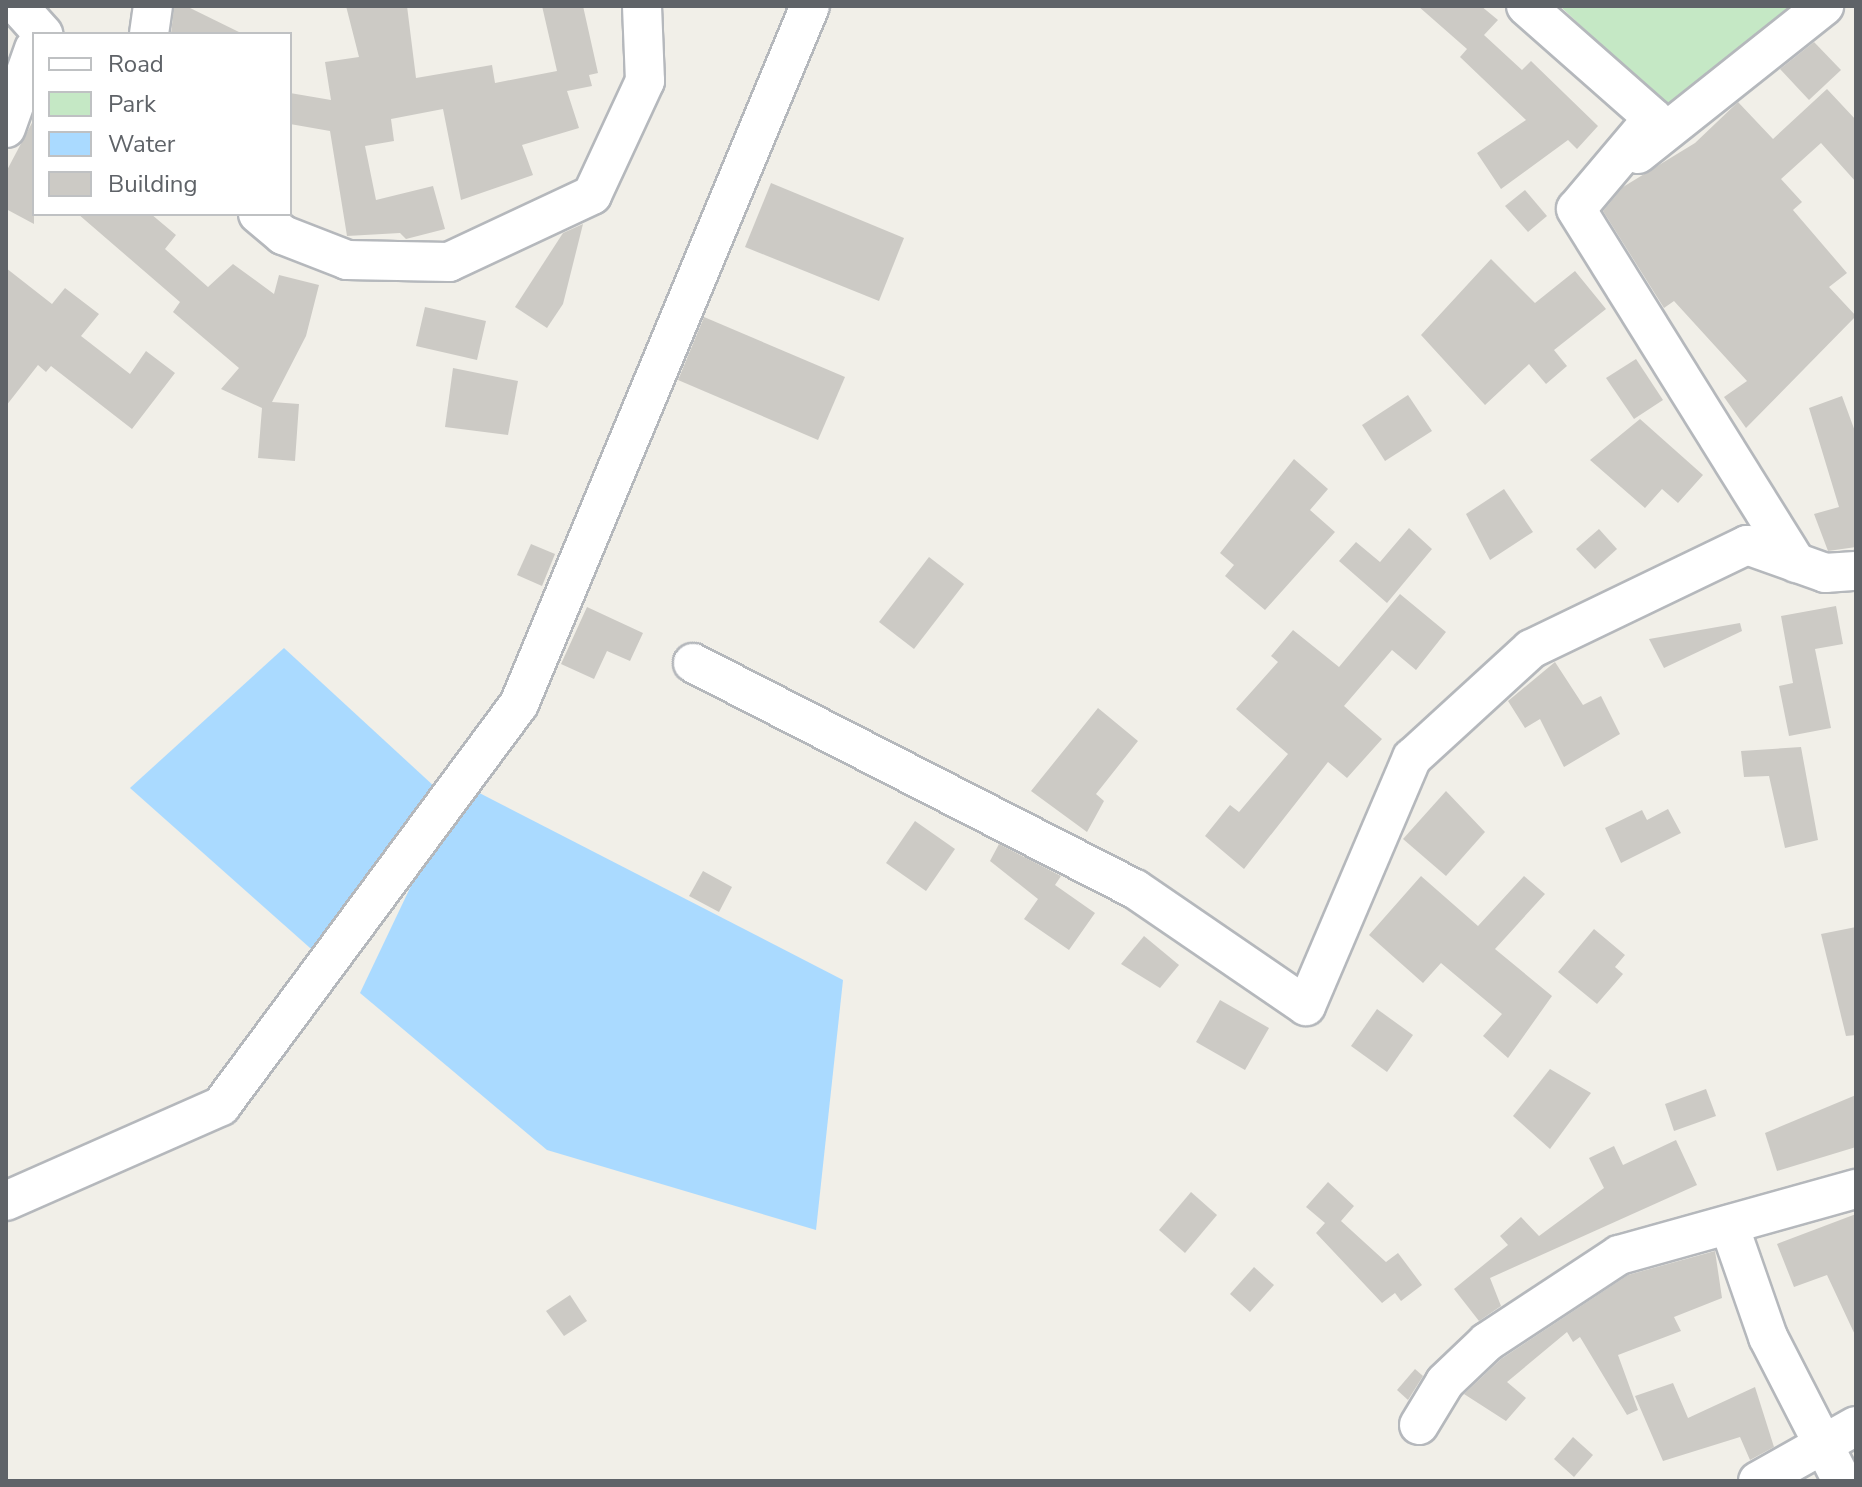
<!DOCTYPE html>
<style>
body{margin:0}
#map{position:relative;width:1862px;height:1487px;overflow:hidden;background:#f1efe8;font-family:"Nunito Sans",sans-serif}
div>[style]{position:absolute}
.green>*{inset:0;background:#c5e8c5}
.water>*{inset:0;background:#aadaff}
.building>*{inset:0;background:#cccac5}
.roads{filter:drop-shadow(2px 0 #b5b8bc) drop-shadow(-2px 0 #b5b8bc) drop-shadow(0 2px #b5b8bc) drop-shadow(0 -2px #b5b8bc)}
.minor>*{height:38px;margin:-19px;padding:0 19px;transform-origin:19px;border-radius:19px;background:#fff}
span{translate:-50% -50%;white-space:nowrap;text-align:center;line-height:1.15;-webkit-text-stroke:8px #fff;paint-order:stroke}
.frame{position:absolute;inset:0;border:8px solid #5f6368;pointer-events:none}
.legend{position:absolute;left:32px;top:32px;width:260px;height:184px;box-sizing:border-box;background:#fff;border:2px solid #bfc1c3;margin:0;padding:10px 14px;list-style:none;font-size:24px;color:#5f6368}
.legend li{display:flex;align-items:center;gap:16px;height:40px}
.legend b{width:40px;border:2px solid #bfc1c3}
</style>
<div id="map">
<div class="green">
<div style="clip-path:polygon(1560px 6px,1797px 6px,1667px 107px)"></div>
</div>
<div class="water">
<div style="clip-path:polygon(284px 648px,448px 799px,327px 963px,130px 788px)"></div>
<div style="clip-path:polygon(460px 783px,843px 980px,816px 1230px,547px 1150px,360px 993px)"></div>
</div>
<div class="building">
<div style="clip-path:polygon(174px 6px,186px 6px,243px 34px,171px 34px)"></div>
<div style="clip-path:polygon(346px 6px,407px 6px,416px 78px,492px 65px,495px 83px,557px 71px,542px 6px,583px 6px,598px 73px,589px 75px,592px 86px,567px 91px,579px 128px,522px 145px,533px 175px,461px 200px,443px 109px,391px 119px,394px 141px,365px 146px,376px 200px,433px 186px,445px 229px,406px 239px,400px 233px,347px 236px,330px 131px,290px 124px,290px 93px,331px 100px,325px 62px,359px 57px)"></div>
<div style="clip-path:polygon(1418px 6px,1481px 6px,1498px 20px,1484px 35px,1522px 70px,1531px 61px,1598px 126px,1577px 149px,1568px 140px,1501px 189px,1477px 153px,1526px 120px,1460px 57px,1467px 49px)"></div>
<div style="clip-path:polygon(1814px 42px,1841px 70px,1809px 100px,1780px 69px)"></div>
<div style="clip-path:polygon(1827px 89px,1856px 120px,1856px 182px,1821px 143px,1781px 179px,1802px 202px,1793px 210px,1847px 273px,1829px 287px,1856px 316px,1746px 428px,1724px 397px,1747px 381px,1674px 301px,1664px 308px,1603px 211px,1623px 187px,1695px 143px,1738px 102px,1773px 139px)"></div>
<div style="clip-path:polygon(34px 119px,34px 224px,6px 209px,6px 172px)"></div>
<div style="clip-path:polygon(771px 183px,904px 238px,879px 301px,745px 247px)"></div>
<div style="clip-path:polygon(1525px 190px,1547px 216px,1528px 232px,1505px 206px)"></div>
<div style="clip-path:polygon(78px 214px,151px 214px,176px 235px,165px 249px,208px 287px,233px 264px,274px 294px,279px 275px,319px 285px,306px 336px,272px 402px,299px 404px,295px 461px,258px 458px,262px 408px,221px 389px,239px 368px,173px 312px,180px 302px)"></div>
<div style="clip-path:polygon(583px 224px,563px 304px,547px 328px,515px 307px,563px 233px)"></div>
<div style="clip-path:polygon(1491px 259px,1535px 303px,1575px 271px,1606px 309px,1554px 350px,1567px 366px,1546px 384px,1529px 364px,1485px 405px,1421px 335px)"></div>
<div style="clip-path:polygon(6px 268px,52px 304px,65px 288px,99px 314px,81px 336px,130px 374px,146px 351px,175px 373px,132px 429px,51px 366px,46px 372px,38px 365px,6px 406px)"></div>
<div style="clip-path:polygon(425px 307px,486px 321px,477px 360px,416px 346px)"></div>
<div style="clip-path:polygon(704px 317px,845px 377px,818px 440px,678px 380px)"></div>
<div style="clip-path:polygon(1636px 359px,1663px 400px,1634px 419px,1606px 378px)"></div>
<div style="clip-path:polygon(453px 368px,518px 381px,508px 435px,445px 427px)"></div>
<div style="clip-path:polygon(1408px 395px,1432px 431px,1385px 461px,1362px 425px)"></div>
<div style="clip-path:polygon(1842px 396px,1856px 434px,1856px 547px,1828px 551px,1814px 514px,1839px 507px,1809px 408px)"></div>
<div style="clip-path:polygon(1640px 419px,1703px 475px,1678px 503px,1662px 489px,1645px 508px,1590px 460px)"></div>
<div style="clip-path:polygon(1294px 459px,1328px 489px,1310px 510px,1335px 532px,1265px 610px,1225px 576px,1234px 565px,1220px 553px)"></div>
<div style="clip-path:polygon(1504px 489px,1533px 532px,1490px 560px,1466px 514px)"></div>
<div style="clip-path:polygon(1409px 528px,1432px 549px,1387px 603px,1339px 561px,1356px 542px,1380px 562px)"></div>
<div style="clip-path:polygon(1599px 529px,1617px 549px,1595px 569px,1576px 549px)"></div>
<div style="clip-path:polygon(531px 544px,555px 554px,542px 586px,517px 575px)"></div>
<div style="clip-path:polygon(929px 557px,964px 584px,914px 649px,879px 622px)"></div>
<div style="clip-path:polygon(1400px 594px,1446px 632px,1416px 670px,1392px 650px,1344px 706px,1382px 739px,1347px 778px,1328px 762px,1244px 869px,1205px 836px,1230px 805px,1239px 812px,1288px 754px,1236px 709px,1278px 662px,1271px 656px,1293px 630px,1339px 667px)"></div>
<div style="clip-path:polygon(1836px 606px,1843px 644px,1815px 649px,1831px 728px,1789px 736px,1779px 686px,1793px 683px,1781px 616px)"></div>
<div style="clip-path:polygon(587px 607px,643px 633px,630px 661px,607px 651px,594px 679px,561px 664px)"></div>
<div style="clip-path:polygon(1740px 623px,1742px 631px,1664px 668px,1649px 639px)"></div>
<div style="clip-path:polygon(1555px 662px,1583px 705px,1601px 696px,1620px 734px,1564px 767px,1540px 719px,1525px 728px,1508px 701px)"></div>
<div style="clip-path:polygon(1098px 708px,1138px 741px,1096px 794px,1104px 801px,1087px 832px,1031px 791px)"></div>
<div style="clip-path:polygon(1801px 747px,1818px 840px,1785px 848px,1769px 776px,1744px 777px,1741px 751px)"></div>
<div style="clip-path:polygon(1446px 791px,1485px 832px,1446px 876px,1403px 839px)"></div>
<div style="clip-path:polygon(1668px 809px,1681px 833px,1621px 863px,1605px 828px,1642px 810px,1647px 820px)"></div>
<div style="clip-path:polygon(915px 821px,955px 849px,926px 891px,886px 863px)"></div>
<div style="clip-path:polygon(999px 844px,1061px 876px,1055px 885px,1095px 913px,1069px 950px,1024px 919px,1038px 899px,990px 861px)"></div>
<div style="clip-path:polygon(703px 871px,732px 887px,719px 912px,689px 896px)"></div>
<div style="clip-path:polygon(1421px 876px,1478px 926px,1524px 876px,1545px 894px,1495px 949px,1552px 996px,1508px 1058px,1483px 1036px,1502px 1014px,1441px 963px,1423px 983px,1369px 935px)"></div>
<div style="clip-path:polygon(1856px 927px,1856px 1035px,1846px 1036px,1821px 934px)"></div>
<div style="clip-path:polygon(1594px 929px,1625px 955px,1615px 967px,1623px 974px,1597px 1004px,1558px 972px)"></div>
<div style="clip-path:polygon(1144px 936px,1179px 965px,1160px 988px,1121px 964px)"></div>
<div style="clip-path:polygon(1220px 1000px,1269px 1028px,1245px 1070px,1196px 1042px)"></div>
<div style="clip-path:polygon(1377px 1009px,1413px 1035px,1387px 1072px,1351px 1046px)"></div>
<div style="clip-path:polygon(1550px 1069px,1591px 1093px,1550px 1149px,1513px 1116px)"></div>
<div style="clip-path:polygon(1706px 1089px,1716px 1116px,1674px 1131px,1665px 1104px)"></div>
<div style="clip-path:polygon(1856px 1095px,1856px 1147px,1777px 1171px,1765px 1133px)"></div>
<div style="clip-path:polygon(1676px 1140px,1697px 1185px,1490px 1278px,1501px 1306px,1479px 1321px,1454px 1289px,1508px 1245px,1500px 1236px,1521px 1217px,1539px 1236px,1604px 1188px,1589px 1158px,1614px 1146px,1623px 1165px)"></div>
<div style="clip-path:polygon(1328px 1182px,1354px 1206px,1341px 1221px,1386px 1262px,1398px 1253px,1422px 1285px,1401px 1301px,1395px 1293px,1382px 1303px,1316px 1233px,1325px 1223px,1306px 1207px)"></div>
<div style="clip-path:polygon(1191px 1192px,1217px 1215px,1185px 1253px,1159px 1230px)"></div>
<div style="clip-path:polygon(1856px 1214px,1856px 1337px,1827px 1275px,1794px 1287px,1777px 1244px)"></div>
<div style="clip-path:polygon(1715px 1251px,1722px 1298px,1674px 1317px,1681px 1331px,1618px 1355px,1638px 1410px,1627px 1415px,1580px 1337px,1573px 1342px,1567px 1332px,1507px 1382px,1526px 1398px,1506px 1421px,1464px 1394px,1501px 1359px,1628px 1275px)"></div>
<div style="clip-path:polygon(1254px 1267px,1274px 1285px,1250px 1312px,1230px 1294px)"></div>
<div style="clip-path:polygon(570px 1295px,587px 1321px,564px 1336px,546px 1311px)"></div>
<div style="clip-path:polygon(1415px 1369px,1423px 1376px,1408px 1400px,1397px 1390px)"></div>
<div style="clip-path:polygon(1673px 1383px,1688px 1418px,1755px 1387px,1774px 1447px,1750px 1460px,1740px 1437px,1663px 1461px,1635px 1396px)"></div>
<div style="clip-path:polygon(1573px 1437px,1593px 1455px,1574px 1477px,1554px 1459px)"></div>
</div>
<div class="roads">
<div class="minor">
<div style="left:18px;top:6px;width:38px;rotate:48deg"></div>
<div style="left:1526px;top:6px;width:169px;rotate:41.4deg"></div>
<div style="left:1653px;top:118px;width:119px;rotate:130.2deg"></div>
<div style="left:1576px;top:209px;width:417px;rotate:58.1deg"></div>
<div style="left:149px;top:34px;width:28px;rotate:-82deg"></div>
<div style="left:6px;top:128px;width:84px;rotate:-70.5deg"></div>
<div style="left:1638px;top:154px;width:238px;rotate:-38.5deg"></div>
<div style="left:258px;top:214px;width:33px;rotate:40deg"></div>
<div style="left:283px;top:235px;width:69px;rotate:21.3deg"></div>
<div style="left:347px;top:260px;width:102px;rotate:1.1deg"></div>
<div style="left:449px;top:262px;width:158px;rotate:-25.1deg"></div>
<div style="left:592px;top:195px;width:126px;rotate:-65.1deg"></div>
<div style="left:645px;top:81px;width:75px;rotate:-92.3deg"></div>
<div style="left:693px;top:663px;width:496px;rotate:27.1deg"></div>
<div style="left:1135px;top:889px;width:207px;rotate:34.4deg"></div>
<div style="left:1306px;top:1006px;width:270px;rotate:-66.9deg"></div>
<div style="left:1412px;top:758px;width:161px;rotate:-42.5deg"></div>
<div style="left:1531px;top:649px;width:240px;rotate:-25.7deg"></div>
<div style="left:1747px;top:545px;width:83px;rotate:19.7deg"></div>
<div style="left:1825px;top:573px;width:31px;rotate:-4deg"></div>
<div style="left:6px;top:1201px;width:235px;rotate:-23.8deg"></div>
<div style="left:221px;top:1106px;width:500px;rotate:-53.45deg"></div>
<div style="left:519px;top:704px;width:756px;rotate:-67.37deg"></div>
<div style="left:1729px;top:1225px;width:119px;rotate:70.8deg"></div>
<div style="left:1768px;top:1337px;width:162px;rotate:62.8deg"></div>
<div style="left:1419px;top:1425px;width:50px;rotate:-58.8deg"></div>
<div style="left:1445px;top:1382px;width:58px;rotate:-43.6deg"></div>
<div style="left:1487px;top:1342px;width:158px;rotate:-33.4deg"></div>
<div style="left:1619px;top:1255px;width:246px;rotate:-15.6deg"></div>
<div style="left:1758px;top:1481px;width:112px;rotate:-29.3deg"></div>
</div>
</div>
<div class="frame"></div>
<ul class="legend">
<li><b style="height:10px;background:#fff"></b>Road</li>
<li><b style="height:22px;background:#c5e8c5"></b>Park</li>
<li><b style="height:22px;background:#aadaff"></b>Water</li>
<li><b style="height:22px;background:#cccac5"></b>Building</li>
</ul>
</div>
